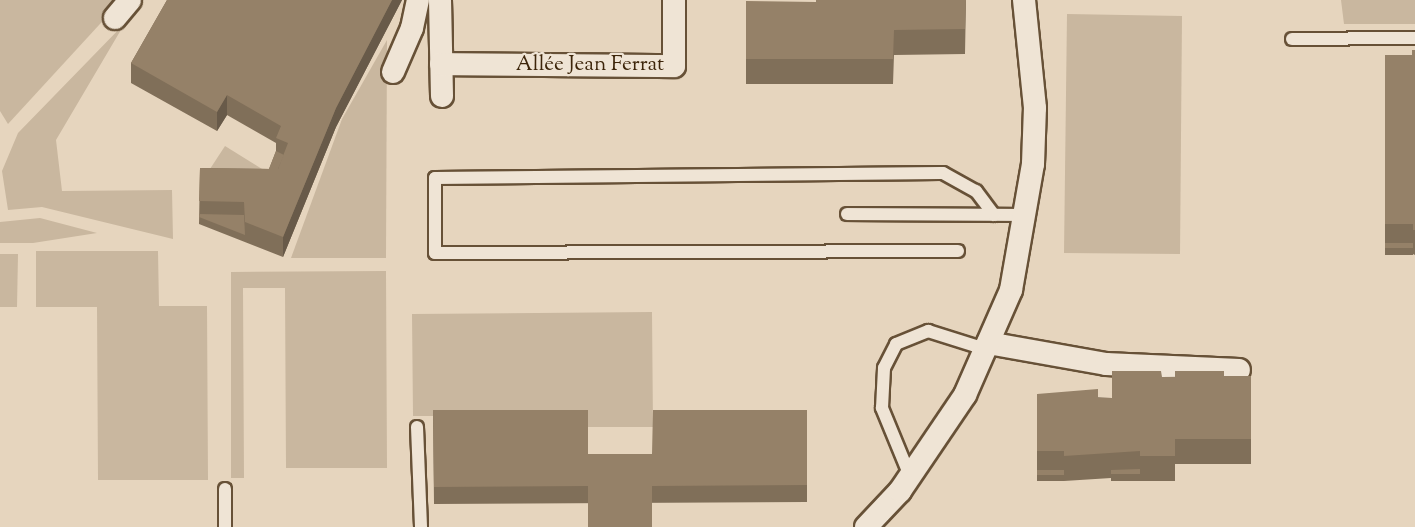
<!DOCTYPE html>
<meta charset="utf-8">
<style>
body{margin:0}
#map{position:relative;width:1415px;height:527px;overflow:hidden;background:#e6d5be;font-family:"Sorts Mill Goudy",serif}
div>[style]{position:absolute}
.green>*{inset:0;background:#c9b79f}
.roads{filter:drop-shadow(2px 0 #675137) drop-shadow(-2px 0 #675137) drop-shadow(0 2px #675137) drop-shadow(0 -2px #675137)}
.lane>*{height:12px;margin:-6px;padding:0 6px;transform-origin:6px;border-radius:6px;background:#efe4d5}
.street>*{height:22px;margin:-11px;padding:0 11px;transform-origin:11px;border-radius:11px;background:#efe4d5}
.wall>*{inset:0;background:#806f59}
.shaded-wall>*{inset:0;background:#685a49}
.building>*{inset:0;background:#958168}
span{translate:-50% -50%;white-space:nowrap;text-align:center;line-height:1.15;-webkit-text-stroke:4.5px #efe4d5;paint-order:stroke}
.street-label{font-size:21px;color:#3d250a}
</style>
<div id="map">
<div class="green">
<div style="clip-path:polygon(0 0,122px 0,8px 124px,0 111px)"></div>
<div style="clip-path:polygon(1341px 0,1415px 0,1415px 24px,1344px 24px)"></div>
<div style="clip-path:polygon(1067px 14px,1182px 16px,1180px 254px,1064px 253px)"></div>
<div style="clip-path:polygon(125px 23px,56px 140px,62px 191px,172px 190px,173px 239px,42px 207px,8px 210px,2px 171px,18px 133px)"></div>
<div style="clip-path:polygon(387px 40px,386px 258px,291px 258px,342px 119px)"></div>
<div style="clip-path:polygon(225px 146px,262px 169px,208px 172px)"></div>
<div style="clip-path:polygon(40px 218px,97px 233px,33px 243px,0 243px,0 222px)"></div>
<div style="clip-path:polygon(36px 251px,158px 251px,159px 306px,207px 306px,208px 480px,98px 480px,97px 307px,36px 307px)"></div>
<div style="clip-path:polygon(0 254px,18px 254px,17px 307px,0 307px)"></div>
<div style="clip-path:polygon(386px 271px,387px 468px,286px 468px,285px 288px,243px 288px,244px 478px,231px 478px,231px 272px)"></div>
<div style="clip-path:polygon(652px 312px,653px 427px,433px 427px,433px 416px,413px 416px,412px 314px)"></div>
</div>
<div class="roads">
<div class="lane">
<div style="left:1292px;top:39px;width:123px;rotate:-0.5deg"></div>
<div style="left:847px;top:214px;width:178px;rotate:0.3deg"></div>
<div style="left:958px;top:251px;width:523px;rotate:179.78deg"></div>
<div style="left:435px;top:253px;width:75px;rotate:-90deg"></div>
<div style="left:435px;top:178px;width:508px;rotate:-0.56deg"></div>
<div style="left:943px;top:173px;width:38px;rotate:29deg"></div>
<div style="left:976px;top:191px;width:30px;rotate:53deg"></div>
<div style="left:417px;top:427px;width:100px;rotate:87.7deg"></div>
<div style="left:910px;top:476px;width:74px;rotate:-112.4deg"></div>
<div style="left:882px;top:408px;width:40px;rotate:-87.1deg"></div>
<div style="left:884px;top:368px;width:27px;rotate:-63deg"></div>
<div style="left:896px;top:344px;width:35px;rotate:-22deg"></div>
<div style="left:928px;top:331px;width:60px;rotate:17.5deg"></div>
<div style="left:225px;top:527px;width:38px;rotate:-90deg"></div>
</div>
<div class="street">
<div style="left:440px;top:0;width:96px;rotate:88.8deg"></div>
<div style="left:115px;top:18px;width:23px;rotate:-50deg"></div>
<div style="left:441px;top:64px;width:233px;rotate:0.5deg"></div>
<div style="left:674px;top:66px;width:66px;rotate:-90deg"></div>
<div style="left:393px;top:72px;width:48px;rotate:-66.6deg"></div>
<div style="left:412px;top:28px;width:29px;rotate:-78deg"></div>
<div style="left:988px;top:343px;width:120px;rotate:10.1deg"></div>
<div style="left:1106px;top:364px;width:133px;rotate:2.6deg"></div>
<div style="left:866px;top:527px;width:50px;rotate:-46.6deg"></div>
<div style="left:900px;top:491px;width:116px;rotate:-55.9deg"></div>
<div style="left:965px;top:395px;width:115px;rotate:-66.3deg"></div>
<div style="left:1011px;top:290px;width:128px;rotate:-80.1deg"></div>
<div style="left:1033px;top:164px;width:56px;rotate:-88deg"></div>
<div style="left:1035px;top:108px;width:109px;rotate:-95.8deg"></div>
</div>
</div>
<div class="wall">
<div style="clip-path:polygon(167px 0,402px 0,336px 127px,283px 257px,199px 224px,200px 168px,269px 169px,276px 151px,276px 143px,227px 115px,217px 131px,131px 83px,131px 63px)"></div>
<div style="clip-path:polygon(966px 0,965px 54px,894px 55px,893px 84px,746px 84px,746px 59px,816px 2px)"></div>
<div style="clip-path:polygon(1415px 50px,1415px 255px,1413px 254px,1413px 255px,1385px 255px,1385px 55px,1412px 55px)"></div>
<div style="clip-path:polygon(1251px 376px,1251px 464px,1175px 464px,1175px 481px,1140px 481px,1140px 480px,1140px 481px,1111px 481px,1111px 478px,1064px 481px,1064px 479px,1064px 481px,1037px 481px,1037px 394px,1112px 398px,1162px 377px)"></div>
<div style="clip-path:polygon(433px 410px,588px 454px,652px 454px,807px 410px,807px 502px,434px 504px)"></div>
</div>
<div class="shaded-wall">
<div style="clip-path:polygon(392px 0,402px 0,336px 127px,283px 257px,283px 237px,336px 108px)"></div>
<div style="clip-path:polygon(227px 95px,227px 115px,217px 131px,217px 112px)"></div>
</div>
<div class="building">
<div style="clip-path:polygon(167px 0,392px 0,336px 108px,283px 237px,245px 222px,244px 202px,199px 201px,200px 168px,278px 169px,288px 143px,276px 138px,281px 126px,227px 95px,217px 112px,131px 63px)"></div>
<div style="clip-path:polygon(816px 0,966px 0,965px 29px,894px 30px,893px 59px,746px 59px,746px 1px,816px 2px)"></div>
<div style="clip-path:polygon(1412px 50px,1415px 50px,1415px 230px,1413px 230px,1413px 224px,1385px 224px,1385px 55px,1412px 55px)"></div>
<div style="clip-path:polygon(276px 151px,284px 155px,278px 169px,269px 169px)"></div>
<div style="clip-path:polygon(199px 214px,244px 215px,245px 235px,199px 217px)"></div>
<div style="clip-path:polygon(1385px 243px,1413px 243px,1413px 248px,1385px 248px)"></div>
<div style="clip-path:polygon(1112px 371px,1161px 371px,1162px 377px,1175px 377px,1175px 371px,1224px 371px,1224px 376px,1251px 376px,1251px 439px,1175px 439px,1175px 456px,1140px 456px,1140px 451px,1064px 456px,1064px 451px,1037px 451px,1037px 394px,1098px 389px,1098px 398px,1112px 398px)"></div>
<div style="clip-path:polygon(433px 410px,588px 410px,588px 454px,652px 454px,653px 410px,807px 410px,807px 485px,652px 486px,652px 527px,588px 527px,588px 486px,434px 487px)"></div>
<div style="clip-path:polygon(1140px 469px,1140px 474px,1111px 474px,1111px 470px)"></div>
<div style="clip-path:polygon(1037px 470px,1064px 470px,1064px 475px,1037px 475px)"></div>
</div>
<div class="street-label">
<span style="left:590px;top:65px">Allée Jean Ferrat</span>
</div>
</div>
